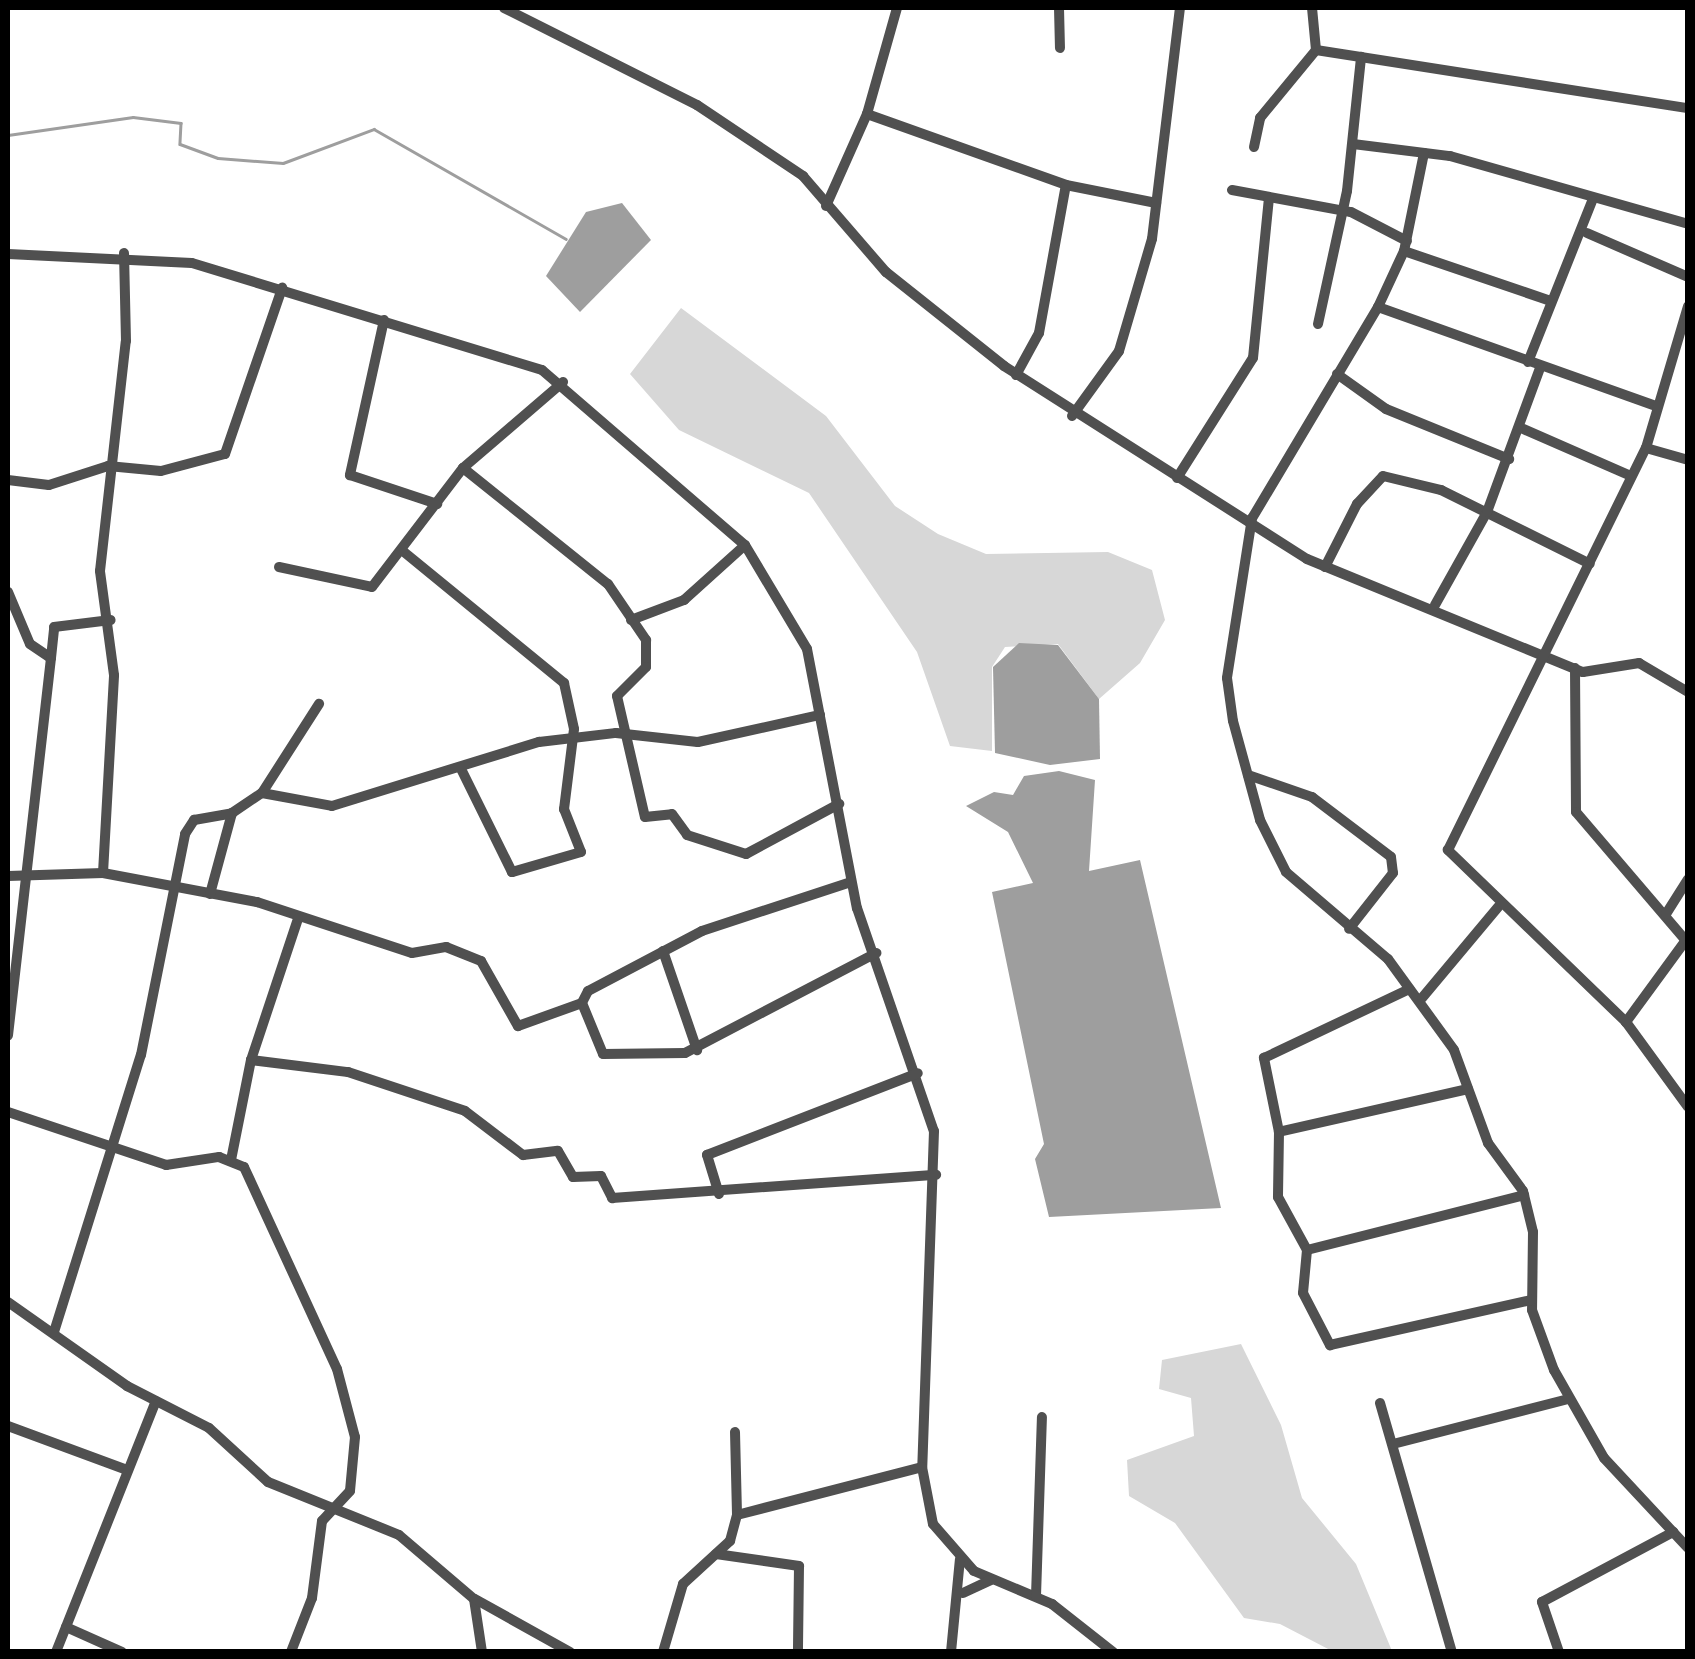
<!DOCTYPE html>
<style>
body{margin:0}
#map{position:relative;width:1695px;height:1659px;overflow:hidden;background:#fff;font-family:Mulish,sans-serif}
div>[style]{position:absolute}
.green>*{inset:0;background:#d7d7d7}
.water>*{inset:0;background:#9e9e9e}
.stream>*{height:2.5px;margin:-1.25px;padding:0 1.25px;transform-origin:1.25px;border-radius:1.25px;background:#9e9e9e}
.minor>*{height:10px;margin:-5px;padding:0 5px;transform-origin:5px;border-radius:5px;background:#505050}
span{translate:-50% -50%;white-space:nowrap;text-align:center;line-height:1.15;-webkit-text-stroke:10px #fff;paint-order:stroke}
.frame{position:absolute;inset:0;border:10px solid #000;pointer-events:none}
</style>
<div id="map">
<div class="green">
<div style="clip-path:polygon(681px 308px,826px 416px,895px 506px,938px 534px,986px 554px,1108px 552px,1152px 570px,1165px 620px,1140px 663px,1099px 699px,1058px 644px,1005px 647px,992px 667px,992px 751px,950px 746px,917px 652px,809px 493px,679px 430px,630px 374px)"></div>
<div style="clip-path:polygon(1241px 1344px,1281px 1425px,1302px 1498px,1356px 1564px,1392px 1651px,1332px 1651px,1280px 1624px,1244px 1618px,1175px 1523px,1129px 1496px,1127px 1460px,1194px 1436px,1191px 1398px,1159px 1389px,1162px 1360px)"></div>
</div>
<div class="water">
<div style="clip-path:polygon(622px 203px,651px 240px,580px 312px,546px 276px,586px 212px)"></div>
<div style="clip-path:polygon(1019px 643px,1058px 645px,1099px 699px,1100px 759px,1050px 765px,995px 753px,993px 667px)"></div>
<div style="clip-path:polygon(1059px 771px,1095px 780px,1089px 871px,1140px 860px,1221px 1208px,1049px 1217px,1035px 1159px,1044px 1144px,992px 892px,1033px 883px,1008px 832px,966px 806px,994px 792px,1013px 795px,1024px 776px)"></div>
</div>
<div class="stream">
<div style="left:8px;top:135px;width:126px;rotate:-8.2deg"></div>
<div style="left:133px;top:117px;width:48px;rotate:7.1deg"></div>
<div style="left:181px;top:123px;width:21px;rotate:93deg"></div>
<div style="left:180px;top:144px;width:40px;rotate:20.2deg"></div>
<div style="left:218px;top:158px;width:65px;rotate:4.4deg"></div>
<div style="left:283px;top:163px;width:97px;rotate:-20.5deg"></div>
<div style="left:374px;top:129px;width:221px;rotate:29.8deg"></div>
</div>
<div class="minor">
<div style="left:504px;top:8px;width:216px;rotate:26.7deg"></div>
<div style="left:697px;top:105px;width:128px;rotate:33.8deg"></div>
<div style="left:803px;top:176px;width:127px;rotate:49.2deg"></div>
<div style="left:886px;top:272px;width:151px;rotate:38.5deg"></div>
<div style="left:1004px;top:366px;width:359px;rotate:32.5deg"></div>
<div style="left:1307px;top:559px;width:298px;rotate:22.3deg"></div>
<div style="left:1583px;top:672px;width:57px;rotate:-9.1deg"></div>
<div style="left:1639px;top:663px;width:57px;rotate:30.6deg"></div>
<div style="left:1059px;top:8px;width:40px;rotate:88.6deg"></div>
<div style="left:1316px;top:50px;width:376px;rotate:8.9deg"></div>
<div style="left:867px;top:114px;width:211px;rotate:19.6deg"></div>
<div style="left:1066px;top:185px;width:92px;rotate:11.3deg"></div>
<div style="left:1353px;top:144px;width:98px;rotate:7.1deg"></div>
<div style="left:1450px;top:156px;width:248px;rotate:15.9deg"></div>
<div style="left:1254px;top:147px;width:30px;rotate:-78deg"></div>
<div style="left:1260px;top:118px;width:88px;rotate:-50.5deg"></div>
<div style="left:1316px;top:50px;width:42px;rotate:-95.4deg"></div>
<div style="left:1424px;top:153px;width:100px;rotate:101.5deg"></div>
<div style="left:1404px;top:251px;width:62px;rotate:114.9deg"></div>
<div style="left:1378px;top:307px;width:246px;rotate:120.8deg"></div>
<div style="left:1252px;top:518px;width:162px;rotate:98.9deg"></div>
<div style="left:1227px;top:678px;width:43px;rotate:82.1deg"></div>
<div style="left:1233px;top:721px;width:103px;rotate:74.7deg"></div>
<div style="left:1260px;top:820px;width:58px;rotate:63.4deg"></div>
<div style="left:1286px;top:872px;width:134px;rotate:40.5deg"></div>
<div style="left:1388px;top:959px;width:112px;rotate:54deg"></div>
<div style="left:1454px;top:1050px;width:99px;rotate:69.9deg"></div>
<div style="left:1488px;top:1143px;width:59px;rotate:53.9deg"></div>
<div style="left:1523px;top:1191px;width:42px;rotate:76.3deg"></div>
<div style="left:1533px;top:1232px;width:78px;rotate:90.7deg"></div>
<div style="left:1532px;top:1310px;width:64px;rotate:69.9deg"></div>
<div style="left:1554px;top:1370px;width:101px;rotate:60.4deg"></div>
<div style="left:1604px;top:1458px;width:123px;rotate:47deg"></div>
<div style="left:1232px;top:190px;width:121px;rotate:10.5deg"></div>
<div style="left:1351px;top:212px;width:63px;rotate:27.4deg"></div>
<div style="left:826px;top:206px;width:101px;rotate:-66deg"></div>
<div style="left:867px;top:114px;width:110px;rotate:-74.2deg"></div>
<div style="left:1587px;top:233px;width:110px;rotate:23.5deg"></div>
<div style="left:1404px;top:251px;width:155px;rotate:18.8deg"></div>
<div style="left:8px;top:254px;width:184px;rotate:2.8deg"></div>
<div style="left:192px;top:263px;width:366px;rotate:17deg"></div>
<div style="left:542px;top:370px;width:268px;rotate:40.8deg"></div>
<div style="left:745px;top:545px;width:121px;rotate:59.2deg"></div>
<div style="left:807px;top:649px;width:264px;rotate:79.1deg"></div>
<div style="left:857px;top:908px;width:236px;rotate:71deg"></div>
<div style="left:934px;top:1131px;width:336px;rotate:92deg"></div>
<div style="left:922px;top:1467px;width:58px;rotate:79.1deg"></div>
<div style="left:933px;top:1524px;width:62px;rotate:48.9deg"></div>
<div style="left:974px;top:1571px;width:85px;rotate:22.9deg"></div>
<div style="left:1052px;top:1604px;width:78px;rotate:38.2deg"></div>
<div style="left:1378px;top:307px;width:292px;rotate:19.6deg"></div>
<div style="left:384px;top:320px;width:159px;rotate:102.4deg"></div>
<div style="left:350px;top:475px;width:92px;rotate:18.4deg"></div>
<div style="left:1318px;top:324px;width:136px;rotate:-77.7deg"></div>
<div style="left:1347px;top:191px;width:135px;rotate:-84deg"></div>
<div style="left:1528px;top:362px;width:173px;rotate:-68.3deg"></div>
<div style="left:1337px;top:374px;width:60px;rotate:35.5deg"></div>
<div style="left:1386px;top:409px;width:133px;rotate:22.1deg"></div>
<div style="left:1016px;top:375px;width:48px;rotate:-61.3deg"></div>
<div style="left:1039px;top:333px;width:150px;rotate:-79.7deg"></div>
<div style="left:1072px;top:416px;width:80px;rotate:-54.1deg"></div>
<div style="left:1119px;top:351px;width:117px;rotate:-73.6deg"></div>
<div style="left:1152px;top:239px;width:233px;rotate:-83.1deg"></div>
<div style="left:1521px;top:428px;width:120px;rotate:23.6deg"></div>
<div style="left:1646px;top:448px;width:44px;rotate:15.9deg"></div>
<div style="left:463px;top:468px;width:186px;rotate:38.7deg"></div>
<div style="left:608px;top:584px;width:68px;rotate:55.8deg"></div>
<div style="left:646px;top:640px;width:27px;rotate:90deg"></div>
<div style="left:646px;top:667px;width:41px;rotate:135deg"></div>
<div style="left:617px;top:696px;width:124px;rotate:77deg"></div>
<div style="left:645px;top:817px;width:27px;rotate:-6deg"></div>
<div style="left:672px;top:814px;width:26px;rotate:54deg"></div>
<div style="left:687px;top:835px;width:62px;rotate:17.9deg"></div>
<div style="left:746px;top:854px;width:106px;rotate:-28.3deg"></div>
<div style="left:1177px;top:478px;width:142px;rotate:-57.7deg"></div>
<div style="left:1253px;top:358px;width:160px;rotate:-84.3deg"></div>
<div style="left:8px;top:480px;width:41px;rotate:7deg"></div>
<div style="left:49px;top:485px;width:62px;rotate:-17.9deg"></div>
<div style="left:108px;top:466px;width:53px;rotate:5.4deg"></div>
<div style="left:161px;top:471px;width:66px;rotate:-14.9deg"></div>
<div style="left:225px;top:454px;width:176px;rotate:-71deg"></div>
<div style="left:404px;top:552px;width:207px;rotate:39.3deg"></div>
<div style="left:564px;top:683px;width:47px;rotate:77.7deg"></div>
<div style="left:574px;top:729px;width:81px;rotate:97.1deg"></div>
<div style="left:564px;top:809px;width:46px;rotate:68.4deg"></div>
<div style="left:581px;top:852px;width:72px;rotate:163.8deg"></div>
<div style="left:512px;top:872px;width:117px;rotate:-116.3deg"></div>
<div style="left:279px;top:567px;width:95px;rotate:12.1deg"></div>
<div style="left:372px;top:587px;width:150px;rotate:-52.6deg"></div>
<div style="left:463px;top:468px;width:132px;rotate:-40.7deg"></div>
<div style="left:1325px;top:567px;width:71px;rotate:-63.1deg"></div>
<div style="left:1357px;top:504px;width:38px;rotate:-47deg"></div>
<div style="left:1383px;top:476px;width:60px;rotate:13.6deg"></div>
<div style="left:1441px;top:490px;width:166px;rotate:26.4deg"></div>
<div style="left:8px;top:592px;width:56px;rotate:67.1deg"></div>
<div style="left:30px;top:644px;width:25px;rotate:34deg"></div>
<div style="left:51px;top:658px;width:380px;rotate:96.5deg"></div>
<div style="left:1435px;top:605px;width:107px;rotate:-60.8deg"></div>
<div style="left:1487px;top:512px;width:153px;rotate:-69.8deg"></div>
<div style="left:631px;top:620px;width:57px;rotate:-20.7deg"></div>
<div style="left:684px;top:600px;width:82px;rotate:-42deg"></div>
<div style="left:51px;top:658px;width:31px;rotate:-84deg"></div>
<div style="left:54px;top:627px;width:57px;rotate:-7deg"></div>
<div style="left:1575px;top:668px;width:144px;rotate:89.6deg"></div>
<div style="left:1576px;top:812px;width:172px;rotate:49.5deg"></div>
<div style="left:1248px;top:775px;width:68px;rotate:19deg"></div>
<div style="left:1312px;top:797px;width:99px;rotate:37.2deg"></div>
<div style="left:1391px;top:857px;width:16px;rotate:83deg"></div>
<div style="left:1393px;top:873px;width:71px;rotate:128.2deg"></div>
<div style="left:262px;top:793px;width:71px;rotate:10.5deg"></div>
<div style="left:332px;top:806px;width:217px;rotate:-17.2deg"></div>
<div style="left:539px;top:742px;width:78px;rotate:-6.7deg"></div>
<div style="left:616px;top:733px;width:82px;rotate:6.3deg"></div>
<div style="left:698px;top:742px;width:125px;rotate:-12.5deg"></div>
<div style="left:103px;top:873px;width:198px;rotate:-86.8deg"></div>
<div style="left:114px;top:675px;width:105px;rotate:-97.7deg"></div>
<div style="left:100px;top:571px;width:231px;rotate:-83.6deg"></div>
<div style="left:126px;top:341px;width:88px;rotate:-91.3deg"></div>
<div style="left:8px;top:876px;width:95px;rotate:-1.8deg"></div>
<div style="left:103px;top:873px;width:157px;rotate:10.7deg"></div>
<div style="left:257px;top:902px;width:163px;rotate:18.2deg"></div>
<div style="left:412px;top:953px;width:35px;rotate:-10deg"></div>
<div style="left:446px;top:947px;width:38px;rotate:22deg"></div>
<div style="left:481px;top:961px;width:75px;rotate:60.4deg"></div>
<div style="left:518px;top:1026px;width:68px;rotate:-19.8deg"></div>
<div style="left:851px;top:882px;width:157px;rotate:161.8deg"></div>
<div style="left:702px;top:931px;width:129px;rotate:152.2deg"></div>
<div style="left:588px;top:991px;width:13px;rotate:117deg"></div>
<div style="left:582px;top:1003px;width:55px;rotate:67.6deg"></div>
<div style="left:603px;top:1054px;width:82px;rotate:-0.7deg"></div>
<div style="left:685px;top:1053px;width:216px;rotate:-27.6deg"></div>
<div style="left:210px;top:894px;width:84px;rotate:-74.8deg"></div>
<div style="left:232px;top:813px;width:36px;rotate:-34deg"></div>
<div style="left:262px;top:793px;width:106px;rotate:-57.4deg"></div>
<div style="left:1666px;top:914px;width:41px;rotate:-57.8deg"></div>
<div style="left:1686px;top:940px;width:102px;rotate:126.2deg"></div>
<div style="left:1626px;top:1022px;width:105px;rotate:53.9deg"></div>
<div style="left:663px;top:951px;width:105px;rotate:71deg"></div>
<div style="left:1422px;top:998px;width:119px;rotate:-50.1deg"></div>
<div style="left:1626px;top:1022px;width:248px;rotate:-136deg"></div>
<div style="left:1448px;top:850px;width:448px;rotate:-63.8deg"></div>
<div style="left:1646px;top:448px;width:148px;rotate:-73.5deg"></div>
<div style="left:251px;top:1060px;width:98px;rotate:7.1deg"></div>
<div style="left:348px;top:1072px;width:123px;rotate:18.4deg"></div>
<div style="left:465px;top:1111px;width:73px;rotate:37.2deg"></div>
<div style="left:523px;top:1155px;width:35px;rotate:-7deg"></div>
<div style="left:558px;top:1151px;width:30px;rotate:60deg"></div>
<div style="left:573px;top:1177px;width:28px;rotate:-2deg"></div>
<div style="left:601px;top:1176px;width:25px;rotate:63deg"></div>
<div style="left:612px;top:1198px;width:325px;rotate:-4.1deg"></div>
<div style="left:1468px;top:1089px;width:194px;rotate:167.2deg"></div>
<div style="left:1279px;top:1132px;width:65px;rotate:90.9deg"></div>
<div style="left:1278px;top:1197px;width:60px;rotate:61.3deg"></div>
<div style="left:1307px;top:1250px;width:43px;rotate:95.3deg"></div>
<div style="left:1303px;top:1293px;width:59px;rotate:62.6deg"></div>
<div style="left:1330px;top:1345px;width:207px;rotate:-12.6deg"></div>
<div style="left:8px;top:1112px;width:167px;rotate:18.5deg"></div>
<div style="left:166px;top:1165px;width:54px;rotate:-8.6deg"></div>
<div style="left:219px;top:1157px;width:27px;rotate:22deg"></div>
<div style="left:244px;top:1167px;width:222px;rotate:65.3deg"></div>
<div style="left:337px;top:1369px;width:70px;rotate:75.2deg"></div>
<div style="left:355px;top:1437px;width:54px;rotate:95.3deg"></div>
<div style="left:350px;top:1491px;width:41px;rotate:133deg"></div>
<div style="left:322px;top:1521px;width:78px;rotate:97.4deg"></div>
<div style="left:312px;top:1598px;width:58px;rotate:111.3deg"></div>
<div style="left:1279px;top:1132px;width:76px;rotate:-101.5deg"></div>
<div style="left:1264px;top:1058px;width:161px;rotate:-25.4deg"></div>
<div style="left:231px;top:1160px;width:102px;rotate:-78.7deg"></div>
<div style="left:251px;top:1060px;width:149px;rotate:-71.6deg"></div>
<div style="left:719px;top:1194px;width:41px;rotate:-107.1deg"></div>
<div style="left:707px;top:1155px;width:226px;rotate:-21.2deg"></div>
<div style="left:1307px;top:1250px;width:224px;rotate:-14.2deg"></div>
<div style="left:8px;top:1302px;width:146px;rotate:35.2deg"></div>
<div style="left:127px;top:1386px;width:92px;rotate:27.1deg"></div>
<div style="left:209px;top:1428px;width:80px;rotate:42.5deg"></div>
<div style="left:268px;top:1482px;width:141px;rotate:22deg"></div>
<div style="left:399px;top:1535px;width:99px;rotate:40.5deg"></div>
<div style="left:474px;top:1599px;width:54px;rotate:81.4deg"></div>
<div style="left:54px;top:1332px;width:290px;rotate:-72.6deg"></div>
<div style="left:141px;top:1055px;width:225px;rotate:-78.7deg"></div>
<div style="left:185px;top:834px;width:17px;rotate:-57deg"></div>
<div style="left:194px;top:820px;width:39px;rotate:-10deg"></div>
<div style="left:1380px;top:1403px;width:259px;rotate:73.9deg"></div>
<div style="left:8px;top:1426px;width:127px;rotate:20.3deg"></div>
<div style="left:735px;top:1432px;width:83px;rotate:88.6deg"></div>
<div style="left:1393px;top:1444px;width:181px;rotate:-14.4deg"></div>
<div style="left:716px;top:1554px;width:84px;rotate:8.2deg"></div>
<div style="left:799px;top:1566px;width:86px;rotate:90.7deg"></div>
<div style="left:963px;top:1593px;width:31px;rotate:-25deg"></div>
<div style="left:1036px;top:1596px;width:179px;rotate:-88.1deg"></div>
<div style="left:475px;top:1599px;width:109px;rotate:29.2deg"></div>
<div style="left:66px;top:1627px;width:61px;rotate:24.1deg"></div>
<div style="left:56px;top:1652px;width:270px;rotate:-68.3deg"></div>
<div style="left:663px;top:1652px;width:71px;rotate:-73.6deg"></div>
<div style="left:683px;top:1584px;width:64px;rotate:-42.5deg"></div>
<div style="left:730px;top:1541px;width:27px;rotate:-75deg"></div>
<div style="left:737px;top:1515px;width:191px;rotate:-14.5deg"></div>
<div style="left:951px;top:1652px;width:93px;rotate:-84.5deg"></div>
<div style="left:1559px;top:1652px;width:53px;rotate:-108.8deg"></div>
<div style="left:1542px;top:1602px;width:149px;rotate:-28.1deg"></div>
</div>
<div class="frame"></div>
</div>
